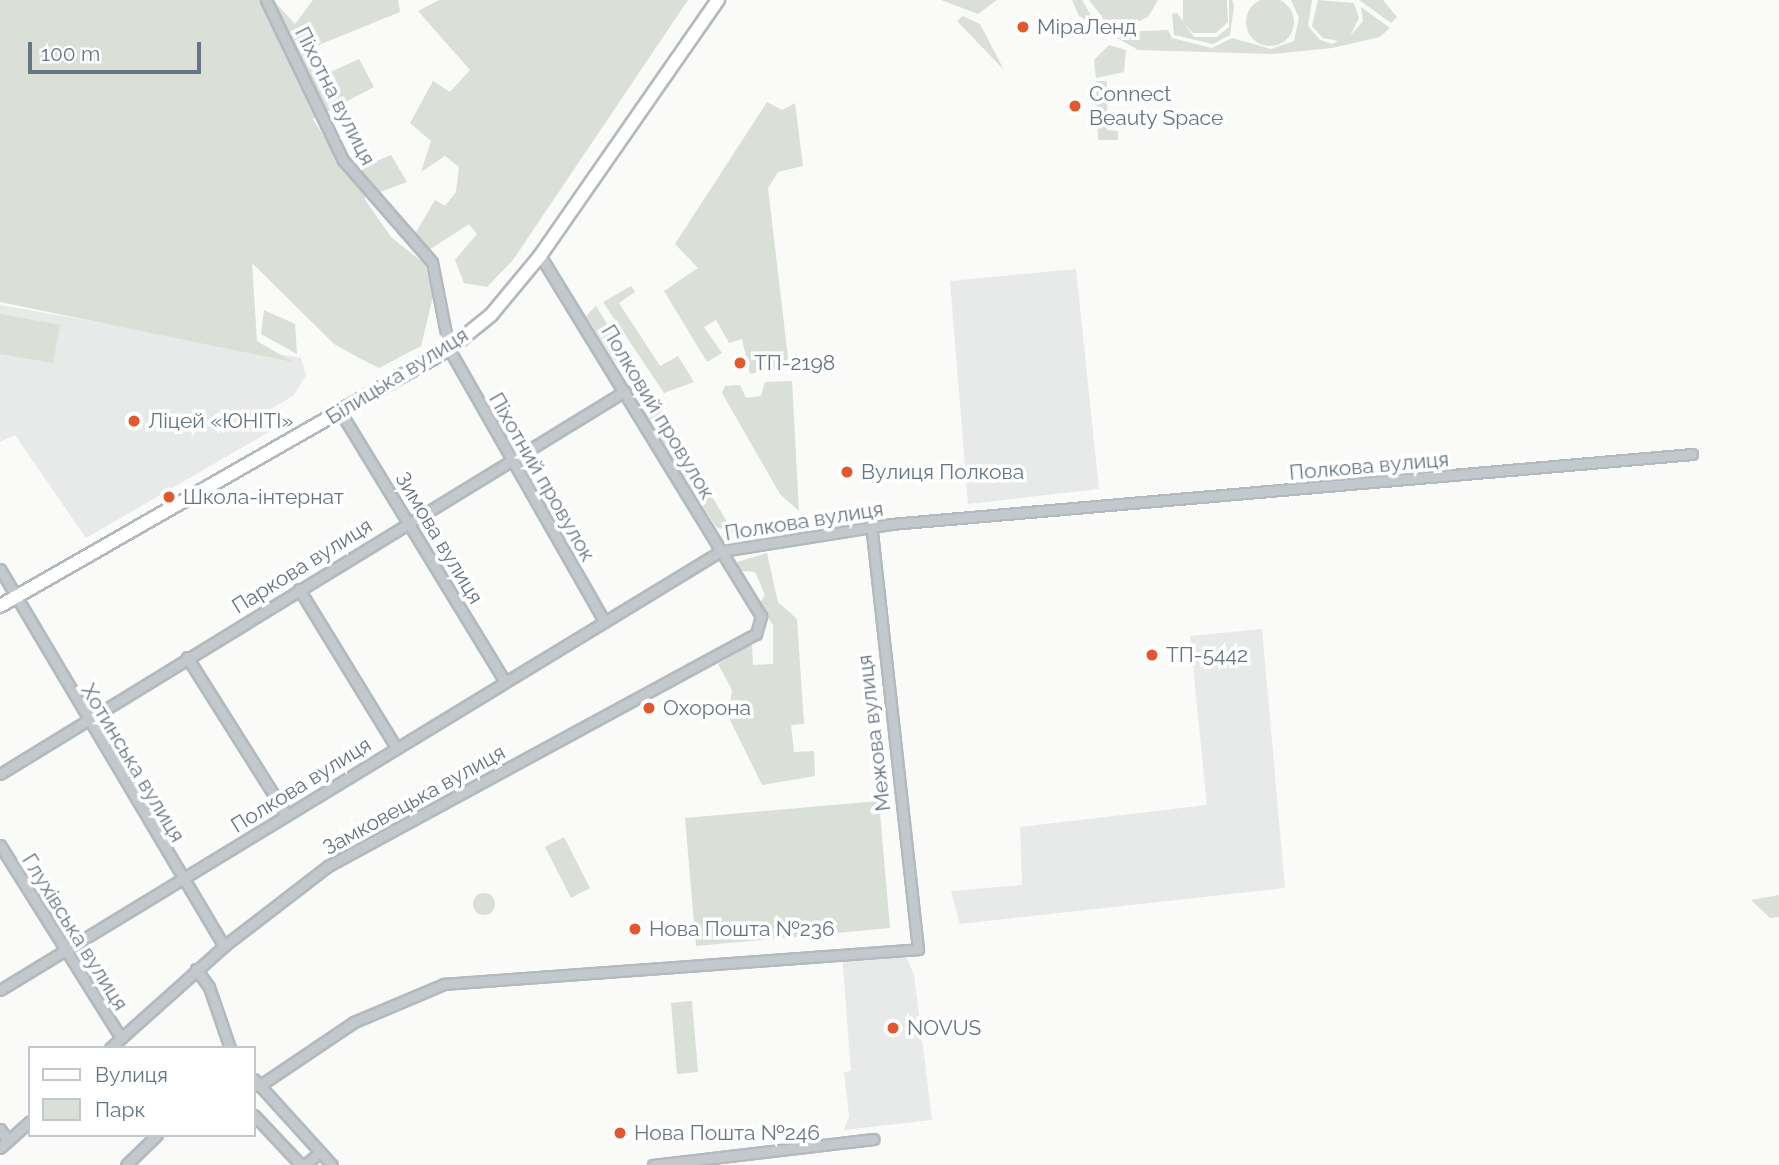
<!DOCTYPE html>
<meta charset="utf-8">
<style>
body{margin:0}
#map{position:relative;width:1779px;height:1165px;overflow:hidden;background:#fafaf8;font-family:Raleway,sans-serif}
div>[style]{position:absolute}
.built>*{inset:0;background:#e8e9e9}
.green>*{inset:0;background:#dadfd7}
.round{border-radius:50%}
.roads{filter:drop-shadow(2px 0 #b3babf) drop-shadow(-2px 0 #b3babf) drop-shadow(0 2px #b3babf) drop-shadow(0 -2px #b3babf)}
.minor>*{height:9px;margin:-4.5px;padding:0 4.5px;transform-origin:4.5px;border-radius:4.5px;background:#c3c8cc}
.secondary>*{height:12px;margin:-6px;padding:0 6px;transform-origin:6px;border-radius:6px;background:#fff}
.dots>*{width:19px;height:19px;translate:-50% -50%;box-sizing:border-box;border:4px solid #fff;border-radius:50%}
span{translate:-50% -50%;white-space:nowrap;text-align:center;line-height:1.15;-webkit-text-stroke:7px #fff;paint-order:stroke}
.poi-label{font-size:21px;color:#657683}
.left{translate:0 -50%;text-align:left}
.street-label{font-size:21px;color:#657683}
.legend{position:absolute;left:28px;top:1046px;width:228px;height:91px;box-sizing:border-box;background:#fff;border:2px solid #c1c8cd;margin:0;padding:9px 12px;list-style:none;font-size:21px;color:#657683}
.legend li{display:flex;align-items:center;gap:14px;height:35px}
.legend b{width:35px;border:2px solid #c1c8cd}
.scale{position:absolute;left:28px;top:42px;width:173px;height:32px;box-sizing:border-box;border:4px solid #657683;border-top:0;padding-left:9px;font-size:21px;line-height:24px;white-space:nowrap;color:#657683;-webkit-text-stroke:5px #fff;paint-order:stroke}
</style>
<div id="map">
<div class="built">
<div style="clip-path:polygon(1076px 269px,1099px 489px,968px 504px,950px 281px)"></div>
<div style="clip-path:polygon(0 305px,301px 358px,306px 375px,293px 396px,264px 413px,274px 429px,86px 538px,15px 435px,0 442px)"></div>
<div style="clip-path:polygon(1262px 629px,1285px 888px,960px 924px,951px 891px,1022px 885px,1020px 827px,1207px 805px,1190px 636px)"></div>
<div style="clip-path:polygon(905px 953px,914px 975px,932px 1120px,844px 1130px,849px 1116px,844px 1072px,851px 1071px,842px 955px)"></div>
</div>
<div class="green">
<div class="round" style="left:1246px;top:-2px;width:48px;height:48px"></div>
<div style="clip-path:polygon(0 0,273px 0,295px 24px,313px 0,398px 0,400px 12px,309px 49px,319px 77px,359px 59px,374px 87px,313px 119px,347px 173px,391px 155px,407px 182px,364px 198px,391px 237px,425px 264px,433px 297px,421px 346px,379px 368px,361px 359px,334px 344px,252px 263px,257px 341px,293px 362px,0 302px)"></div>
<div style="clip-path:polygon(439px 0,688px 0,513px 260px,487px 287px,464px 283px,455px 260px,477px 234px,469px 224px,426px 252px,413px 237px,435px 200px,445px 206px,456px 192px,459px 167px,445px 156px,421px 172px,431px 141px,410px 123px,433px 81px,450px 92px,470px 70px,418px 11px)"></div>
<div style="clip-path:polygon(941px 0,997px 0,978px 14px)"></div>
<div style="clip-path:polygon(1072px 0,1082px 0,1094px 21px,1118px 32px,1168px 30px,1172px 38px,1212px 48px,1232px 38px,1271px 49px,1294px 41px,1299px 18px,1291px 0,1312px 0,1308px 26px,1320px 40px,1332px 44px,1338px 41px,1323px 38px,1312px 26px,1318px 0,1354px 3px,1359px 18px,1350px 36px,1363px 21px,1361px 7px,1390px 28px,1380px 37px,1332px 48px,1273px 54px,1138px 50px,1079px 16px)"></div>
<div style="clip-path:polygon(1089px 0,1158px 0,1148px 17px,1127px 26px,1105px 21px)"></div>
<div style="clip-path:polygon(1183px 0,1227px 0,1228px 22px,1216px 33px,1193px 33px,1183px 22px)"></div>
<div style="clip-path:polygon(1229px 0,1232px 0,1234px 6px,1230px 35px,1213px 44px,1174px 35px,1172px 14px,1177px 13px,1194px 37px,1217px 37px,1229px 27px)"></div>
<div style="clip-path:polygon(1359px 0,1383px 0,1397px 17px,1391px 23px)"></div>
<div style="clip-path:polygon(963px 16px,980px 24px,1004px 70px,957px 21px)"></div>
<div style="clip-path:polygon(1109px 45px,1126px 50px,1124px 72px,1096px 78px,1094px 60px)"></div>
<div style="clip-path:polygon(1096px 81px,1107px 81px,1107px 130px,1118px 131px,1118px 140px,1098px 140px)"></div>
<div style="clip-path:polygon(767px 102px,782px 110px,795px 103px,803px 166px,778px 172px,768px 188px,789px 366px,750px 374px,742px 339px,729px 343px,716px 320px,704px 327px,722px 353px,707px 362px,664px 291px,698px 268px,675px 244px)"></div>
<div style="clip-path:polygon(631px 286px,635px 292px,619px 303px,660px 366px,678px 356px,694px 382px,664px 393px,603px 302px)"></div>
<div style="clip-path:polygon(596px 306px,652px 396px,640px 401px,586px 316px)"></div>
<div style="clip-path:polygon(264px 310px,295px 324px,297px 354px,261px 334px)"></div>
<div style="clip-path:polygon(0 314px,60px 325px,53px 363px,0 354px)"></div>
<div style="clip-path:polygon(792px 381px,799px 511px,780px 494px,722px 393px,725px 386px,740px 385px,746px 398px,761px 396px,765px 382px)"></div>
<div style="clip-path:polygon(659px 405px,727px 522px,740px 535px,716px 527px,644px 412px)"></div>
<div style="clip-path:polygon(767px 553px,778px 602px,797px 619px,804px 724px,791px 725px,794px 752px,814px 751px,815px 776px,762px 785px,728px 716px,732px 690px,718px 664px,752px 643px,753px 665px,773px 664px,773px 625px,759px 604px,765px 595px,755px 572px,740px 571px,737px 562px)"></div>
<div style="clip-path:polygon(879px 801px,890px 928px,696px 946px,685px 818px)"></div>
<div style="clip-path:polygon(564px 837px,590px 888px,571px 898px,545px 847px)"></div>
<div class="round" style="left:473px;top:893px;width:22px;height:22px"></div>
<div style="clip-path:polygon(1779px 895px,1779px 917px,1770px 918px,1751px 900px)"></div>
<div style="clip-path:polygon(692px 1001px,698px 1072px,677px 1074px,671px 1003px)"></div>
</div>
<div class="roads">
<div class="minor">
<div style="left:266px;top:0;width:178px;rotate:64.3deg"></div>
<div style="left:343px;top:160px;width:135px;rotate:48.9deg"></div>
<div style="left:432px;top:262px;width:89px;rotate:78.9deg"></div>
<div style="left:449px;top:349px;width:314px;rotate:60.3deg"></div>
<div style="left:341px;top:413px;width:315px;rotate:58.6deg"></div>
<div style="left:0;top:569px;width:439px;rotate:59.3deg"></div>
<div style="left:299px;top:589px;width:185px;rotate:58.5deg"></div>
<div style="left:187px;top:657px;width:186px;rotate:57.8deg"></div>
<div style="left:0;top:774px;width:733px;rotate:-31.5deg"></div>
<div style="left:0;top:845px;width:228px;rotate:57.9deg"></div>
<div style="left:196px;top:969px;width:22px;rotate:54deg"></div>
<div style="left:209px;top:987px;width:65px;rotate:71deg"></div>
<div style="left:0;top:990px;width:844px;rotate:-31.34deg"></div>
<div style="left:721px;top:551px;width:172px;rotate:-9deg"></div>
<div style="left:891px;top:524px;width:804px;rotate:-4.99deg"></div>
<div style="left:110px;top:1048px;width:153px;rotate:-41.8deg"></div>
<div style="left:224px;top:946px;width:131px;rotate:-37.6deg"></div>
<div style="left:328px;top:866px;width:487px;rotate:-28.5deg"></div>
<div style="left:756px;top:634px;width:19px;rotate:-74deg"></div>
<div style="left:761px;top:616px;width:422px;rotate:-121.5deg"></div>
<div style="left:254px;top:1079px;width:116px;rotate:47.8deg"></div>
<div style="left:259px;top:1086px;width:115px;rotate:-34deg"></div>
<div style="left:354px;top:1022px;width:98px;rotate:-22.9deg"></div>
<div style="left:444px;top:984px;width:475px;rotate:-4.2deg"></div>
<div style="left:918px;top:949px;width:440px;rotate:-96.3deg"></div>
<div style="left:254px;top:1115px;width:69px;rotate:46.8deg"></div>
<div style="left:0;top:1129px;width:14px;rotate:56deg"></div>
<div style="left:0;top:1148px;width:40px;rotate:-42deg"></div>
<div style="left:126px;top:1165px;width:43px;rotate:-44.1deg"></div>
<div style="left:305px;top:1165px;width:20px;rotate:-41deg"></div>
<div style="left:653px;top:1165px;width:222px;rotate:-6.7deg"></div>
</div>
<div class="secondary">
<div style="left:0;top:606px;width:517px;rotate:-29.79deg"></div>
<div style="left:449px;top:349px;width:54px;rotate:-39deg"></div>
<div style="left:491px;top:315px;width:77px;rotate:-50.3deg"></div>
<div style="left:540px;top:256px;width:312px;rotate:-55.2deg"></div>
</div>
</div>
<div class="dots">
<div style="left:1023px;top:27px;background:#e4572e"></div>
<div style="left:1075px;top:106px;background:#e4572e"></div>
<div style="left:740px;top:363px;background:#e4572e"></div>
<div style="left:134px;top:421px;background:#e4572e"></div>
<div style="left:847px;top:472px;background:#e4572e"></div>
<div style="left:169px;top:497px;background:#e4572e"></div>
<div style="left:1152px;top:655px;background:#e4572e"></div>
<div style="left:649px;top:708px;background:#e4572e"></div>
<div style="left:635px;top:929px;background:#e4572e"></div>
<div style="left:893px;top:1028px;background:#e4572e"></div>
<div style="left:620px;top:1133px;background:#e4572e"></div>
</div>
<div class="poi-label">
<span class="left" style="left:1037px;top:27px">МіраЛенд</span>
<span class="left" style="left:1089px;top:106px">Connect<br>Beauty Space</span>
<span class="left" style="left:754px;top:363px">ТП-2198</span>
<span class="left" style="left:148px;top:421px">Ліцей «ЮНІТІ»</span>
<span class="left" style="left:861px;top:472px">Вулиця Полкова</span>
<span class="left" style="left:183px;top:497px">Школа-інтернат</span>
<span class="left" style="left:1166px;top:655px">ТП-5442</span>
<span class="left" style="left:663px;top:708px">Охорона</span>
<span class="left" style="left:649px;top:929px">Нова Пошта №236</span>
<span class="left" style="left:907px;top:1028px">NOVUS</span>
<span class="left" style="left:634px;top:1133px">Нова Пошта №246</span>
</div>
<div class="street-label">
<span style="left:335px;top:96px;rotate:63deg">Піхотна вулиця</span>
<span style="left:397px;top:376px;rotate:-32deg">Білицька вулиця</span>
<span style="left:658px;top:412px;rotate:59deg">Полковий провулок</span>
<span style="left:1369px;top:466px;rotate:-5deg">Полкова вулиця</span>
<span style="left:542px;top:477px;rotate:60deg">Піхотний провулок</span>
<span style="left:804px;top:521px;rotate:-9deg">Полкова вулиця</span>
<span style="left:439px;top:538px;rotate:59deg">Зимова вулиця</span>
<span style="left:302px;top:566px;rotate:-32deg">Паркова вулиця</span>
<span style="left:874px;top:733px;rotate:-97deg">Межова вулиця</span>
<span style="left:133px;top:763px;rotate:59deg">Хотинська вулиця</span>
<span style="left:301px;top:785px;rotate:-32deg">Полкова вулиця</span>
<span style="left:414px;top:800px;rotate:-29deg">Замковецька вулиця</span>
<span style="left:75px;top:932px;rotate:58deg">Глухівська вулиця</span>
</div>
<ul class="legend">
<li><b style="height:9px;background:#fff"></b>Вулиця</li>
<li><b style="height:19px;background:#dadfd7"></b>Парк</li>
</ul>
<div class="scale">100 m</div>
</div>
